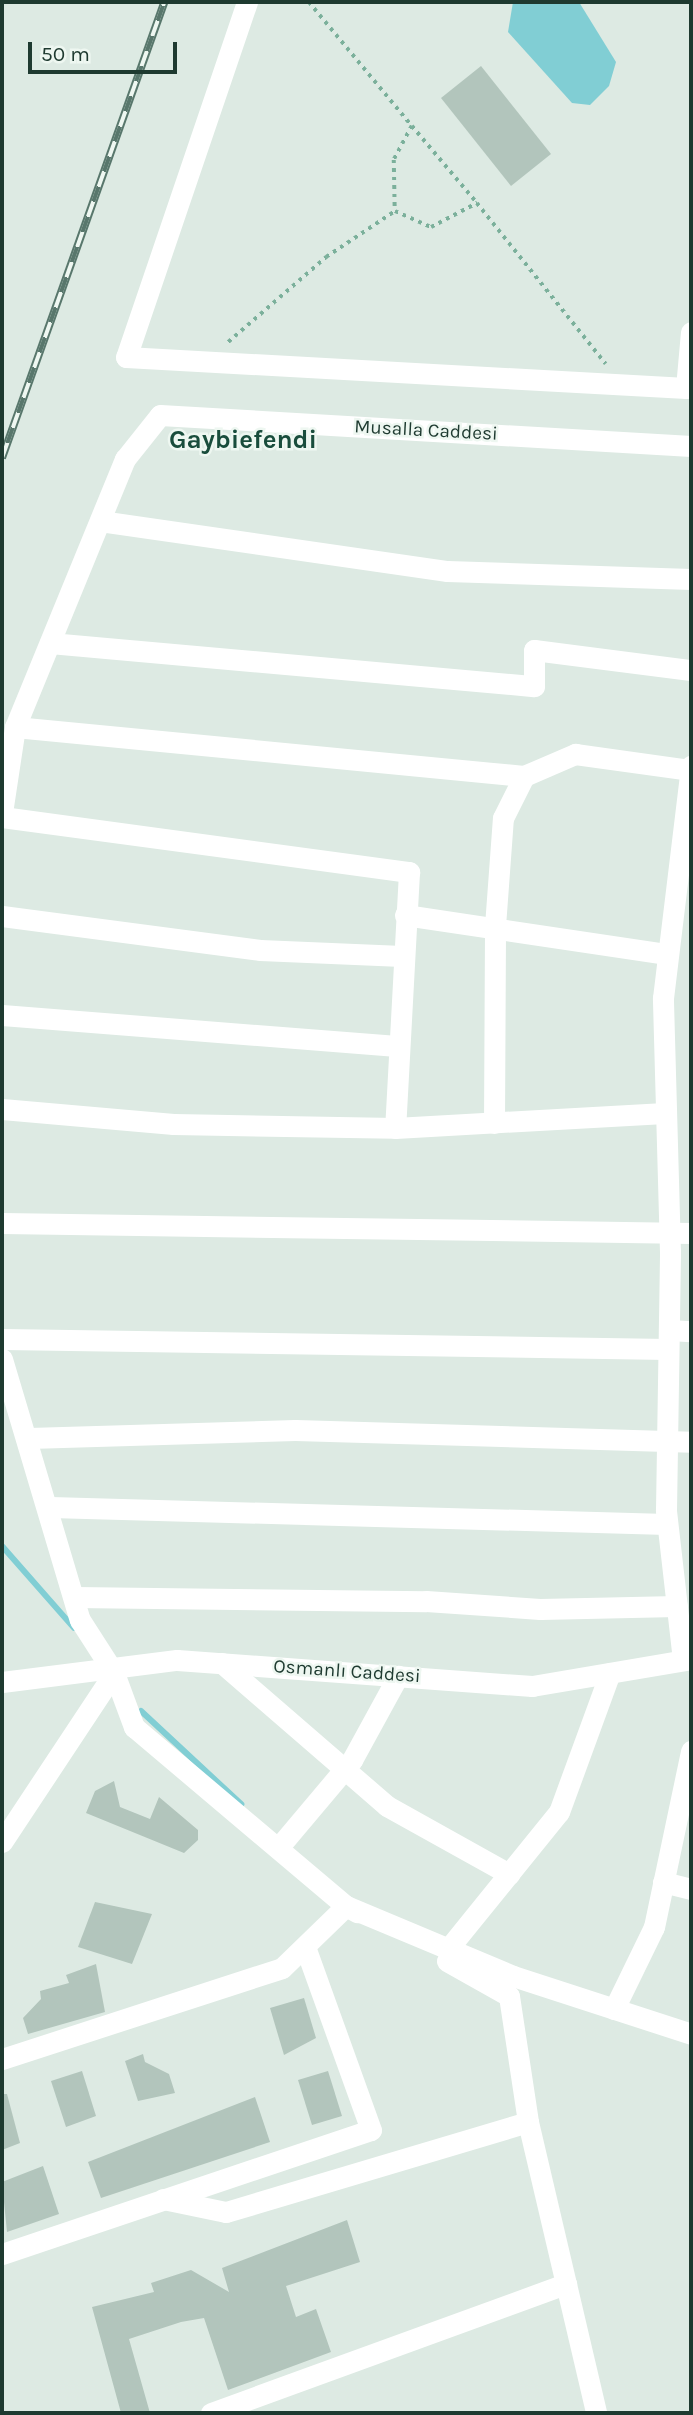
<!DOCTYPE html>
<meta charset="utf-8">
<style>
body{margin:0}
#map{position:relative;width:693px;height:2415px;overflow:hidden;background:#ddeae3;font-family:Karla,sans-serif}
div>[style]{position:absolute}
.water>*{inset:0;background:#81ced4}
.stream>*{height:6px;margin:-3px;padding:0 3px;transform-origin:3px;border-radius:3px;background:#81ced4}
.building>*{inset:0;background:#b2c5bc}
.path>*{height:3.5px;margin-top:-1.75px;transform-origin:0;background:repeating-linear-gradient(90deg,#7bb09b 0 3.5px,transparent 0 8.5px)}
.minor>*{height:21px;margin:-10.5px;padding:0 10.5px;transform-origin:10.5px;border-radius:10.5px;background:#fff}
.rail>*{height:8px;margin-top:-4px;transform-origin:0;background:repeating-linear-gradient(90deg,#eef7f1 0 16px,#58776c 0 32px);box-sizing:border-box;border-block:2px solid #58776c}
span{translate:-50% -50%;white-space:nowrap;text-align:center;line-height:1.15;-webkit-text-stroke:5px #eef7f1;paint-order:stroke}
.street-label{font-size:19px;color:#1e3a30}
.district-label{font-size:26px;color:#194d3c;font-weight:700}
.frame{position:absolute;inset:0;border:4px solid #1e3a30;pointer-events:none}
.scale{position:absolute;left:28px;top:42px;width:149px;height:32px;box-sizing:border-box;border:4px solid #1e3a30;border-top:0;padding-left:9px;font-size:21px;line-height:24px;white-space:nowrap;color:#1e3a30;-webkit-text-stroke:5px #eef7f1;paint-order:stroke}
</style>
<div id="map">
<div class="water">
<div style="clip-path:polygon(513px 2px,579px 2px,616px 62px,609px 86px,590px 105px,572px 103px,508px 32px)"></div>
</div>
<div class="stream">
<div style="left:2px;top:1546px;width:109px;rotate:48.7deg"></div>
<div style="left:141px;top:1711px;width:137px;rotate:42.9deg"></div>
</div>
<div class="building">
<div style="clip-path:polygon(481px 66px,551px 154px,511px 186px,441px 98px)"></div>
<div style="clip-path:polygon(114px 1781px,120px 1807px,150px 1819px,159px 1797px,198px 1830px,198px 1840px,184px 1853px,86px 1813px,95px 1791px)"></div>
<div style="clip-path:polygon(95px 1902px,152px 1914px,132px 1964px,78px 1947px)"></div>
<div style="clip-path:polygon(96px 1964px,105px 2012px,28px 2034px,23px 2018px,41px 1999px,40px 1991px,69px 1983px,66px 1975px)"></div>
<div style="clip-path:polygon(304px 1998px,316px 2038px,284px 2055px,270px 2008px)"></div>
<div style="clip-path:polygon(143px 2054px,145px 2062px,169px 2074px,175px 2093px,138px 2101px,125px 2061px)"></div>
<div style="clip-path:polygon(82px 2071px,96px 2116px,66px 2127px,51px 2081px)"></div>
<div style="clip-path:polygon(328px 2071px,342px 2116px,312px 2125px,298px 2080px)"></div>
<div style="clip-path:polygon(2px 2094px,7px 2094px,20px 2143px,2px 2150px)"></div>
<div style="clip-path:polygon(255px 2097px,270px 2142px,101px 2198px,88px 2162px)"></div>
<div style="clip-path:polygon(43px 2166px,59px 2214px,7px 2232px,2px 2182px)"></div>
<div style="clip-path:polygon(347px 2220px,360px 2262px,286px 2286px,296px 2317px,316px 2309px,331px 2352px,228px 2390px,204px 2318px,181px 2322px,129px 2339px,150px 2413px,121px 2413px,92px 2307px,154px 2292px,151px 2283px,191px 2270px,229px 2292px,222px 2268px)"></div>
</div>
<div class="path">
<div style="left:309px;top:2px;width:161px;rotate:50.3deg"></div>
<div style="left:412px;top:126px;width:38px;rotate:118deg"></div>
<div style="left:394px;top:160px;width:51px;rotate:88.9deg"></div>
<div style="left:412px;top:126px;width:101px;rotate:49.8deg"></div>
<div style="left:228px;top:342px;width:130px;rotate:-40.9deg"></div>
<div style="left:326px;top:257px;width:83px;rotate:-33.7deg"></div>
<div style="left:395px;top:211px;width:39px;rotate:24deg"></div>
<div style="left:431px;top:227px;width:52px;rotate:-27.6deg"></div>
<div style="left:477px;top:203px;width:206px;rotate:51.3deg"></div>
</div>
<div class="minor">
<div style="left:247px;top:2px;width:375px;rotate:108.8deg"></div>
<div style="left:126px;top:357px;width:561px;rotate:3.17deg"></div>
<div style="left:686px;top:388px;width:56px;rotate:-84.9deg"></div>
<div style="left:100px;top:521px;width:351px;rotate:8.2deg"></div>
<div style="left:447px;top:571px;width:244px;rotate:1.9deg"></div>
<div style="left:50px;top:643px;width:486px;rotate:5.1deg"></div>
<div style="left:534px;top:686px;width:36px;rotate:-90deg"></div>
<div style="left:534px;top:650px;width:158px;rotate:7.3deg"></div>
<div style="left:15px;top:727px;width:511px;rotate:5.5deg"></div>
<div style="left:2px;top:813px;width:87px;rotate:-81.4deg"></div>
<div style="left:15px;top:727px;width:290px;rotate:-67.7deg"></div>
<div style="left:125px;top:459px;width:56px;rotate:-51.5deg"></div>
<div style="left:160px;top:415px;width:532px;rotate:3.34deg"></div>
<div style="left:2px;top:817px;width:411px;rotate:7.7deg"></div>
<div style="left:409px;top:872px;width:256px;rotate:93.1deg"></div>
<div style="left:405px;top:915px;width:265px;rotate:8.5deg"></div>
<div style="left:2px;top:916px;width:260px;rotate:7.5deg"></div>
<div style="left:260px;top:950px;width:142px;rotate:2.4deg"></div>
<div style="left:2px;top:1015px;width:396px;rotate:4.5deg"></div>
<div style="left:2px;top:1109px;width:172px;rotate:5deg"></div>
<div style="left:173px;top:1124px;width:222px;rotate:1deg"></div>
<div style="left:395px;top:1128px;width:270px;rotate:-3.2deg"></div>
<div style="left:494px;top:1123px;width:197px;rotate:-89.7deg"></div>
<div style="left:495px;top:926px;width:108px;rotate:-85.8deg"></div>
<div style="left:503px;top:818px;width:47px;rotate:-63.4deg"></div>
<div style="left:524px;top:776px;width:56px;rotate:-23.3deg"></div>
<div style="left:575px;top:754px;width:117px;rotate:7.9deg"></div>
<div style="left:2px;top:1223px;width:689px;rotate:0.83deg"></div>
<div style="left:669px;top:1330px;width:22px;rotate:3deg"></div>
<div style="left:2px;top:1339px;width:666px;rotate:0.86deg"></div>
<div style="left:2px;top:1359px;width:272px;rotate:73.4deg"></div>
<div style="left:80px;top:1620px;width:63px;rotate:57.3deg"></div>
<div style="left:114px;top:1673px;width:58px;rotate:69.7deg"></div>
<div style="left:134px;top:1727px;width:277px;rotate:40.2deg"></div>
<div style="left:346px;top:1906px;width:181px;rotate:22.7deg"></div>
<div style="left:513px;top:1976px;width:187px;rotate:18deg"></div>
<div style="left:29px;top:1438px;width:266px;rotate:-1.7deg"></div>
<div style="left:295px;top:1430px;width:396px;rotate:1.7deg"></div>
<div style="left:50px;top:1507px;width:617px;rotate:1.58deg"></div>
<div style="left:74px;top:1597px;width:352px;rotate:0.7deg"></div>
<div style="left:426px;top:1601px;width:114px;rotate:4deg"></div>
<div style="left:540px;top:1609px;width:137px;rotate:-1.3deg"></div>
<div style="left:683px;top:1660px;width:151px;rotate:-96.5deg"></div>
<div style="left:666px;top:1510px;width:258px;rotate:-89.1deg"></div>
<div style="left:670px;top:1252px;width:254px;rotate:-91.6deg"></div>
<div style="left:663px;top:998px;width:234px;rotate:-83.1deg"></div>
<div style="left:222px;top:1663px;width:218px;rotate:40.9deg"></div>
<div style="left:387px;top:1806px;width:140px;rotate:29.1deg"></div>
<div style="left:2px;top:1682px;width:176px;rotate:-7.2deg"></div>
<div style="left:177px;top:1660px;width:356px;rotate:4.2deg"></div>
<div style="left:532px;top:1686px;width:161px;rotate:-9.6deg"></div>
<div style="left:2px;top:1842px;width:203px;rotate:-56.5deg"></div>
<div style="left:278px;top:1848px;width:115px;rotate:-49.9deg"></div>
<div style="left:352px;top:1760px;width:96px;rotate:-61.3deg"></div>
<div style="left:663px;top:1882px;width:29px;rotate:14deg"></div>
<div style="left:448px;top:1949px;width:176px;rotate:-51deg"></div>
<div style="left:559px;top:1812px;width:148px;rotate:-69.9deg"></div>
<div style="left:447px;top:1961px;width:71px;rotate:29.4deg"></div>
<div style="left:509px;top:1996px;width:127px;rotate:81.4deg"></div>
<div style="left:528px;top:2122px;width:299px;rotate:76.8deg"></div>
<div style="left:614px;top:2009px;width:91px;rotate:-64deg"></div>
<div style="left:654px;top:1927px;width:180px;rotate:-78.1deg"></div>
<div style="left:2px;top:2059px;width:294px;rotate:-18deg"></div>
<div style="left:282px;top:1968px;width:89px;rotate:-44.1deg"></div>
<div style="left:346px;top:1906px;width:13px;rotate:29deg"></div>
<div style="left:163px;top:2199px;width:64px;rotate:11.7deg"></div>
<div style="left:226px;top:2212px;width:315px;rotate:-16.6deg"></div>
<div style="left:2px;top:2254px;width:389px;rotate:-18.6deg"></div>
<div style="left:371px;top:2130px;width:195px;rotate:-109.8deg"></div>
<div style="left:211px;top:2413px;width:378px;rotate:-20deg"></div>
</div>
<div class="rail">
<div style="left:2px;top:458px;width:484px;rotate:-70.4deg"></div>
</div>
<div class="street-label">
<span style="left:426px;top:431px;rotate:3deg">Musalla Caddesi</span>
<span style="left:347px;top:1672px;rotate:4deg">Osmanlı Caddesi</span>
</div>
<div class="district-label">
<span style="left:243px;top:440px">Gaybiefendi</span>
</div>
<div class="frame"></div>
<div class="scale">50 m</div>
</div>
